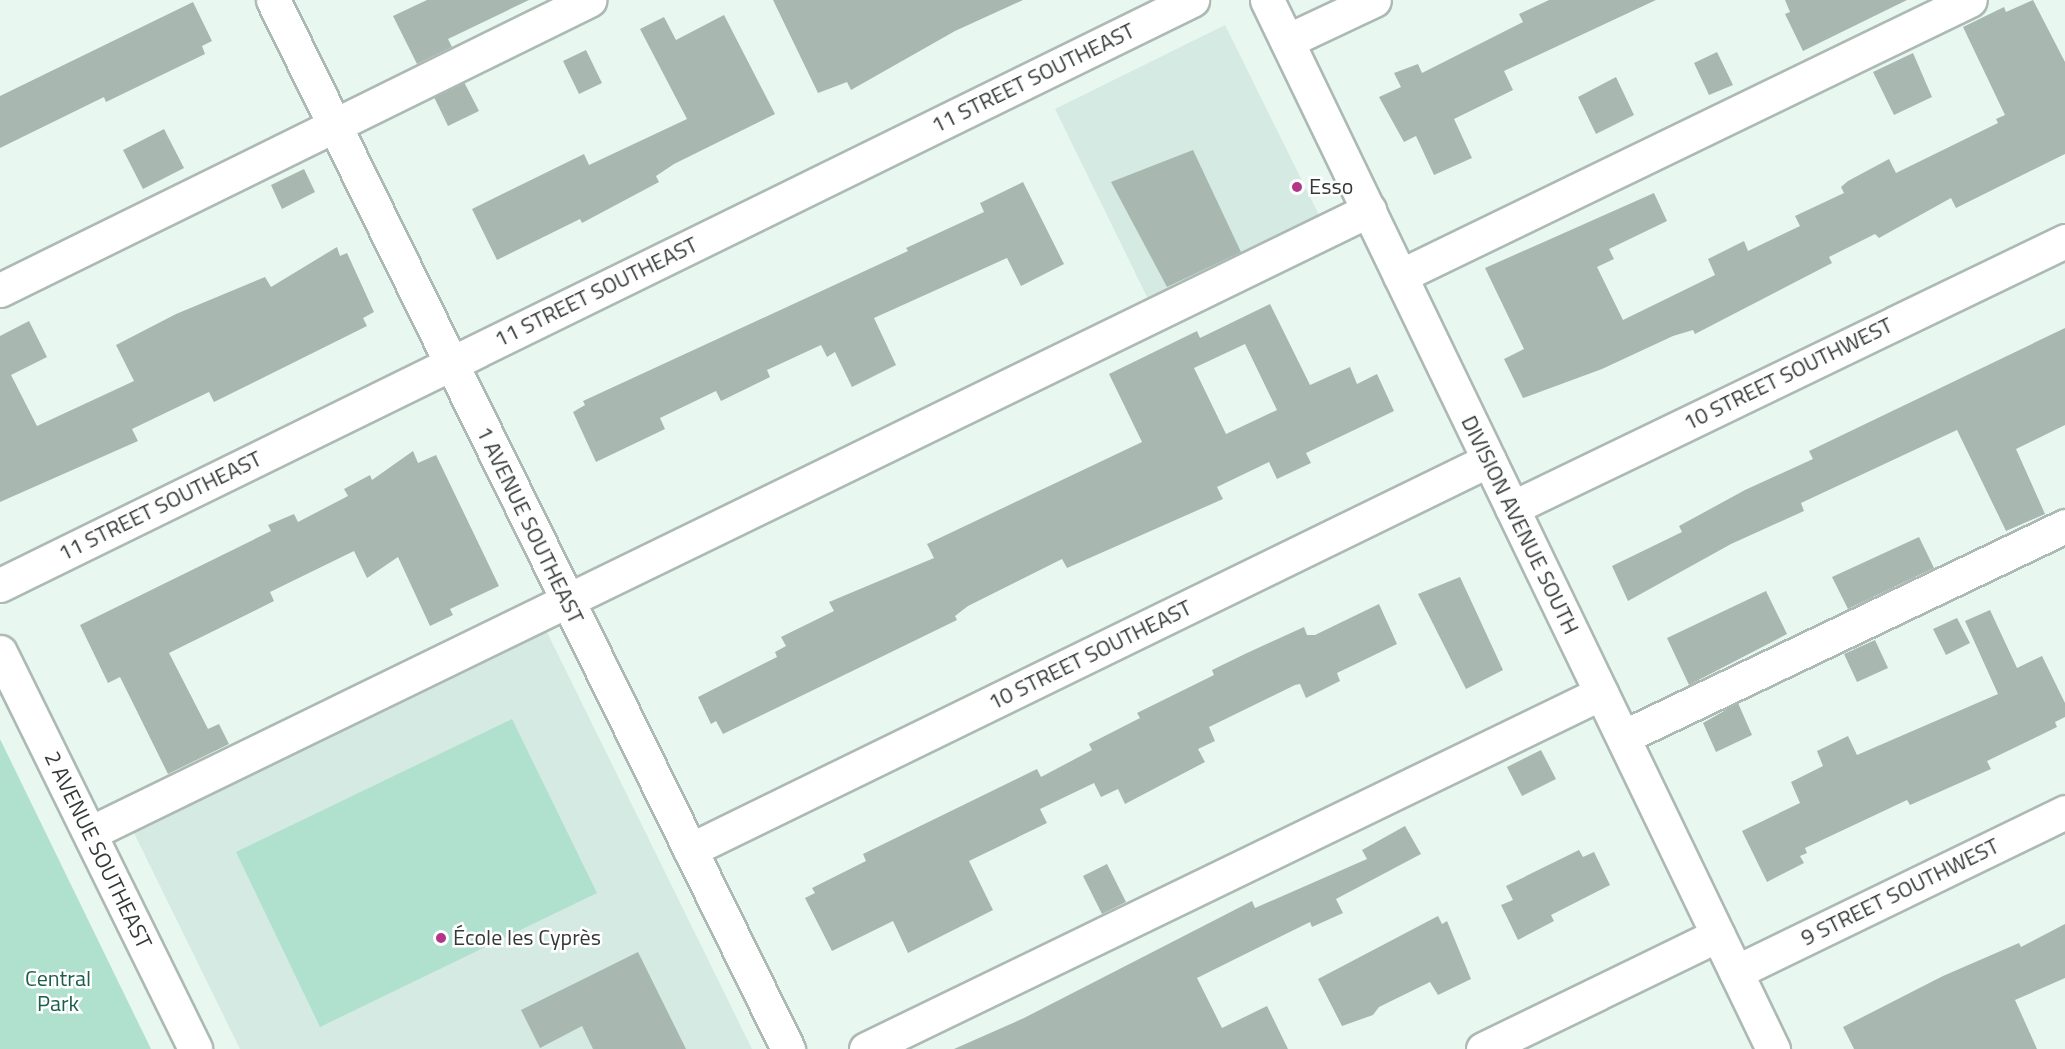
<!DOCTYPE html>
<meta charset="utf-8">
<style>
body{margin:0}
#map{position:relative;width:2065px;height:1049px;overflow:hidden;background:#e9f7f1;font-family:"Titillium Web",sans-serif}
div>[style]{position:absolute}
.built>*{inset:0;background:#d5eae2}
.green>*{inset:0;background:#b0e1cf}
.building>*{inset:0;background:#a9b7b1}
.roads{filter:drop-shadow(2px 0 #acb9b4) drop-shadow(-2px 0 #acb9b4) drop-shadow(0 2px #acb9b4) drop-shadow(0 -2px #acb9b4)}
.minor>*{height:33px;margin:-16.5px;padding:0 16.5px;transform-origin:16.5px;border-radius:16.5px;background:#fff}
.dots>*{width:16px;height:16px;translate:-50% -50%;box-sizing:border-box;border:3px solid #fff;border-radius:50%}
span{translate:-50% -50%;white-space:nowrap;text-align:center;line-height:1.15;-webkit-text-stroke:5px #fff;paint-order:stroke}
.street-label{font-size:22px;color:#343937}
.poi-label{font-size:22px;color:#343937}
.left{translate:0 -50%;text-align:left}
.park-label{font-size:22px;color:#1c5e4b}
</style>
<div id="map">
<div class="built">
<div style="clip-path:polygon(1225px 25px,1320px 217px,1149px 301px,1055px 109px)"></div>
<div style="clip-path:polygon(543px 624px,752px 1049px,240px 1049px,131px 827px)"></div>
</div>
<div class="green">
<div style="clip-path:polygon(512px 719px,597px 893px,320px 1027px,236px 852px)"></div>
<div style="clip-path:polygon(0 739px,151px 1049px,0 1049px)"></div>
</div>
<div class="building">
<div style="clip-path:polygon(427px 0,529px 0,448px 39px,452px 47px,417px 64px,393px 16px)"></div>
<div style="clip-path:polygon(773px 0,1023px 0,955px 31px,851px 90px,847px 82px,818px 93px)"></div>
<div style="clip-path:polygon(1549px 0,1656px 0,1504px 71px,1513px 90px,1454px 119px,1472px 158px,1434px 175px,1416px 136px,1404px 142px,1379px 97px,1401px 87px,1394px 73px,1418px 64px,1422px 73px,1523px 22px,1519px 14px)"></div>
<div style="clip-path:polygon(1785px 0,1907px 0,1803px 51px,1785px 14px,1790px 12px)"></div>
<div style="clip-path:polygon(2033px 0,2065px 62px,2065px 154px,1956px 208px,1951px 198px,1879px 238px,1875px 234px,1829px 257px,1832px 263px,1695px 334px,1693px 330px,1673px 336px,1602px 369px,1523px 398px,1504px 359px,1524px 349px,1485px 268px,1654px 193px,1667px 221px,1609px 249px,1614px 259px,1597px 267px,1623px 320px,1715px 275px,1708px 259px,1744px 241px,1748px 251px,1800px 226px,1795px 216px,1844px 193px,1841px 187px,1848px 181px,1889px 159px,1896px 173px,1998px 123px,1996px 119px,2005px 115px,1963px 27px,2004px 7px,2006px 12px)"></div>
<div style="clip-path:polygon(193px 2px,212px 41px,202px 46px,205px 54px,106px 102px,104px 97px,0 148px,0 96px)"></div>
<div style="clip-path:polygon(724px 15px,775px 114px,674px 164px,656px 176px,659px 182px,582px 223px,580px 219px,497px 260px,472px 209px,584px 154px,589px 165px,687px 119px,640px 29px,664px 17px,676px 40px)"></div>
<div style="clip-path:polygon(586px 50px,602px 83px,579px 94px,563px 61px)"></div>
<div style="clip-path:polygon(1717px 52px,1733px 85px,1709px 95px,1694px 63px)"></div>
<div style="clip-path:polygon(1913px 53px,1932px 97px,1894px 115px,1873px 72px)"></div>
<div style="clip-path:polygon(1616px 77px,1634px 115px,1596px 134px,1578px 97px)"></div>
<div style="clip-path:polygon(464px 82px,479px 111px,448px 126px,434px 97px)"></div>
<div style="clip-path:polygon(164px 129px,184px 168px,143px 189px,123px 150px)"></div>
<div style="clip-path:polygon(1193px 150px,1241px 252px,1167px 287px,1111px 182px)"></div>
<div style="clip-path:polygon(304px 169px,315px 192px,282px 209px,271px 185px)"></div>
<div style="clip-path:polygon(1023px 182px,1064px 264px,1021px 286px,1007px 258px,874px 318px,896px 365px,852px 387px,835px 352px,827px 357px,821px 345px,767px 370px,770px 377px,721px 401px,716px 391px,660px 418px,665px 429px,596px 462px,573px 412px,585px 405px,583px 401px,908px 251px,906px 248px,984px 212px,980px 203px)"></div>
<div style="clip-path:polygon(337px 247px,340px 256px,347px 253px,374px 312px,363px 318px,367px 326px,214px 402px,209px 392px,132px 429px,138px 441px,0 502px,0 336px,29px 321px,47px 357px,11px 375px,37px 426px,134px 381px,116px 345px,176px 314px,265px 277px,271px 287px)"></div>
<div style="clip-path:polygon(evenodd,1270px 304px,1310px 385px,1350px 367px,1357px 384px,1377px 374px,1394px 411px,1306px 453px,1311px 463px,1277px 479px,1269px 462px,1217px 487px,1223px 499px,1067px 568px,1062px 559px,968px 606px,955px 616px,957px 620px,723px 734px,716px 721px,711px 724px,698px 697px,777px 657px,775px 652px,786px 646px,781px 637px,834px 611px,829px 602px,934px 558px,927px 544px,1142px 442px,1109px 374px,1197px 331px,1200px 338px,1270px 304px,1245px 344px,1277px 410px,1226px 434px,1194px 368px,1245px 344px)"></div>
<div style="clip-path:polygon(2065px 328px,2065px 425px,2016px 449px,2045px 514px,2006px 531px,1957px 430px,1801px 503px,1804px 511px,1731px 544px,1628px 601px,1612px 566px,1682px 532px,1679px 526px,1745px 490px,1813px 459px,1809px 451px)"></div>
<div style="clip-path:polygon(413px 451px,418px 463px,436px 455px,499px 586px,450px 609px,453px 615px,430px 626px,398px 557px,367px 578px,354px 551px,270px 592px,274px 601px,169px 653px,208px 729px,219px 724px,229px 744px,168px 774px,120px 677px,108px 683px,80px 625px,271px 531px,268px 525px,294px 514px,298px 522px,348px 496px,344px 489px,370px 475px,372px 480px)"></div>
<div style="clip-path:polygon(1919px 537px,1934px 568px,1848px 609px,1832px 577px)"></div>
<div style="clip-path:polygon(1460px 577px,1503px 670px,1466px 689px,1418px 594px)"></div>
<div style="clip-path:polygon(1766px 591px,1787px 634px,1689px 685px,1667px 638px)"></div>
<div style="clip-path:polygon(1379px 604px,1397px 644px,1337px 673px,1340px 681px,1306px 698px,1300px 684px,1295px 685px,1209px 727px,1215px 741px,1198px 749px,1205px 762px,1125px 804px,1118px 789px,1101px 797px,1094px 783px,1040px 809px,1047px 823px,969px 861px,993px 910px,908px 953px,893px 921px,832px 951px,805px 898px,815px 893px,812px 888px,866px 861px,863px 854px,1037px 769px,1041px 777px,1092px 750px,1089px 744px,1140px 718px,1137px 713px,1214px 675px,1212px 670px,1247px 653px,1304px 627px,1307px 635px,1315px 635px)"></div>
<div style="clip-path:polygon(1990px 610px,2017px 668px,2042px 656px,2065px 703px,2065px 717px,2055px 722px,2057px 727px,1987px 761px,1991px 769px,1910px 805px,1907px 800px,1805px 848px,1807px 853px,1800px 856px,1804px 863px,1767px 882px,1742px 831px,1800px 803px,1791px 782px,1823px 766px,1817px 751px,1848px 736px,1857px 755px,1998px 694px,1965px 621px)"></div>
<div style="clip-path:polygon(1957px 618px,1970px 643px,1946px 655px,1933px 629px)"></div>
<div style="clip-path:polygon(1875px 640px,1888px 668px,1857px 682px,1844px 654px)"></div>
<div style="clip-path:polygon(1738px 703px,1752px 735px,1716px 752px,1703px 723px)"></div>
<div style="clip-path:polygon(1541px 750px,1556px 779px,1522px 796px,1507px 767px)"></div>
<div style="clip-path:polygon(1405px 826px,1421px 854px,1336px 899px,1343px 913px,1312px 927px,1310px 922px,1197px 978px,1222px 1028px,1267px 1006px,1288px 1049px,954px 1049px,1024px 1018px,1252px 901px,1255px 908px,1367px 859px,1362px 850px)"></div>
<div style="clip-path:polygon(1579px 850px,1583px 857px,1594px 852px,1610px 885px,1551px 915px,1554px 921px,1518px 940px,1501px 905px,1513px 900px,1506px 886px)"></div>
<div style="clip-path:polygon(1107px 864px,1126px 902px,1102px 914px,1083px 876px)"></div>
<div style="clip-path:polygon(1438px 916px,1442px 924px,1447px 921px,1471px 979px,1438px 995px,1430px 982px,1379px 1007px,1373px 1015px,1342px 1026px,1318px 979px)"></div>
<div style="clip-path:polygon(2065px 924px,2065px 978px,2015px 1000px,2037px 1049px,1854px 1049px,1843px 1027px,1943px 976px,2019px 943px,2021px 947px)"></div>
<div style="clip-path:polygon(638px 952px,686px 1049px,593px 1049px,582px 1026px,540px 1048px,521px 1010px)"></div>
</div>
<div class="roads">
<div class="minor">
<div style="left:273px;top:0;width:1169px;rotate:63.85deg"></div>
<div style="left:1267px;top:0;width:1165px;rotate:64.25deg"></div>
<div style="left:1287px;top:41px;width:96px;rotate:-25.2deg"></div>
<div style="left:1400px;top:276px;width:633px;rotate:-25.84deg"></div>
<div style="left:0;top:290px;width:657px;rotate:-26.21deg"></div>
<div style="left:1512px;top:508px;width:614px;rotate:-25.77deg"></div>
<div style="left:0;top:585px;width:1328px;rotate:-26.14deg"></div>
<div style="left:0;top:652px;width:442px;rotate:63.8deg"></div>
<div style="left:1623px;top:737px;width:490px;rotate:-25.5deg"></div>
<div style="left:90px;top:833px;width:1423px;rotate:-25.97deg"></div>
<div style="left:690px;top:850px;width:889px;rotate:-26.02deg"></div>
<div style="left:1736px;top:972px;width:366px;rotate:-25.9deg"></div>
<div style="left:866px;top:1049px;width:817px;rotate:-25.84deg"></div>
<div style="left:1483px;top:1049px;width:261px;rotate:-25.9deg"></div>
</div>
</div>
<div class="dots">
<div style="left:1297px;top:187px;background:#b2378a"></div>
<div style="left:441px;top:938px;background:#b2378a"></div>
</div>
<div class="street-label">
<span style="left:1033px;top:78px;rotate:-26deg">11 STREET SOUTHEAST</span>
<span style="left:596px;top:292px;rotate:-26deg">11 STREET SOUTHEAST</span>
<span style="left:1788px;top:374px;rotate:-26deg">10 STREET SOUTHWEST</span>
<span style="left:160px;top:506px;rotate:-26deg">11 STREET SOUTHEAST</span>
<span style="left:530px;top:525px;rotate:64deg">1 AVENUE SOUTHEAST</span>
<span style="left:1520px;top:525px;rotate:64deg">DIVISION AVENUE SOUTH</span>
<span style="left:1090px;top:655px;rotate:-26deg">10 STREET SOUTHEAST</span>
<span style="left:98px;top:850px;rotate:64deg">2 AVENUE SOUTHEAST</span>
<span style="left:1900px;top:892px;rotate:-26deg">9 STREET SOUTHWEST</span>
</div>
<div class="poi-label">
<span class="left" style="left:1309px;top:187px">Esso</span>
<span class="left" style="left:453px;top:938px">École les Cyprès</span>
</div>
<div class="park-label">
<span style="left:58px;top:991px">Central<br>Park</span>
</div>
</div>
